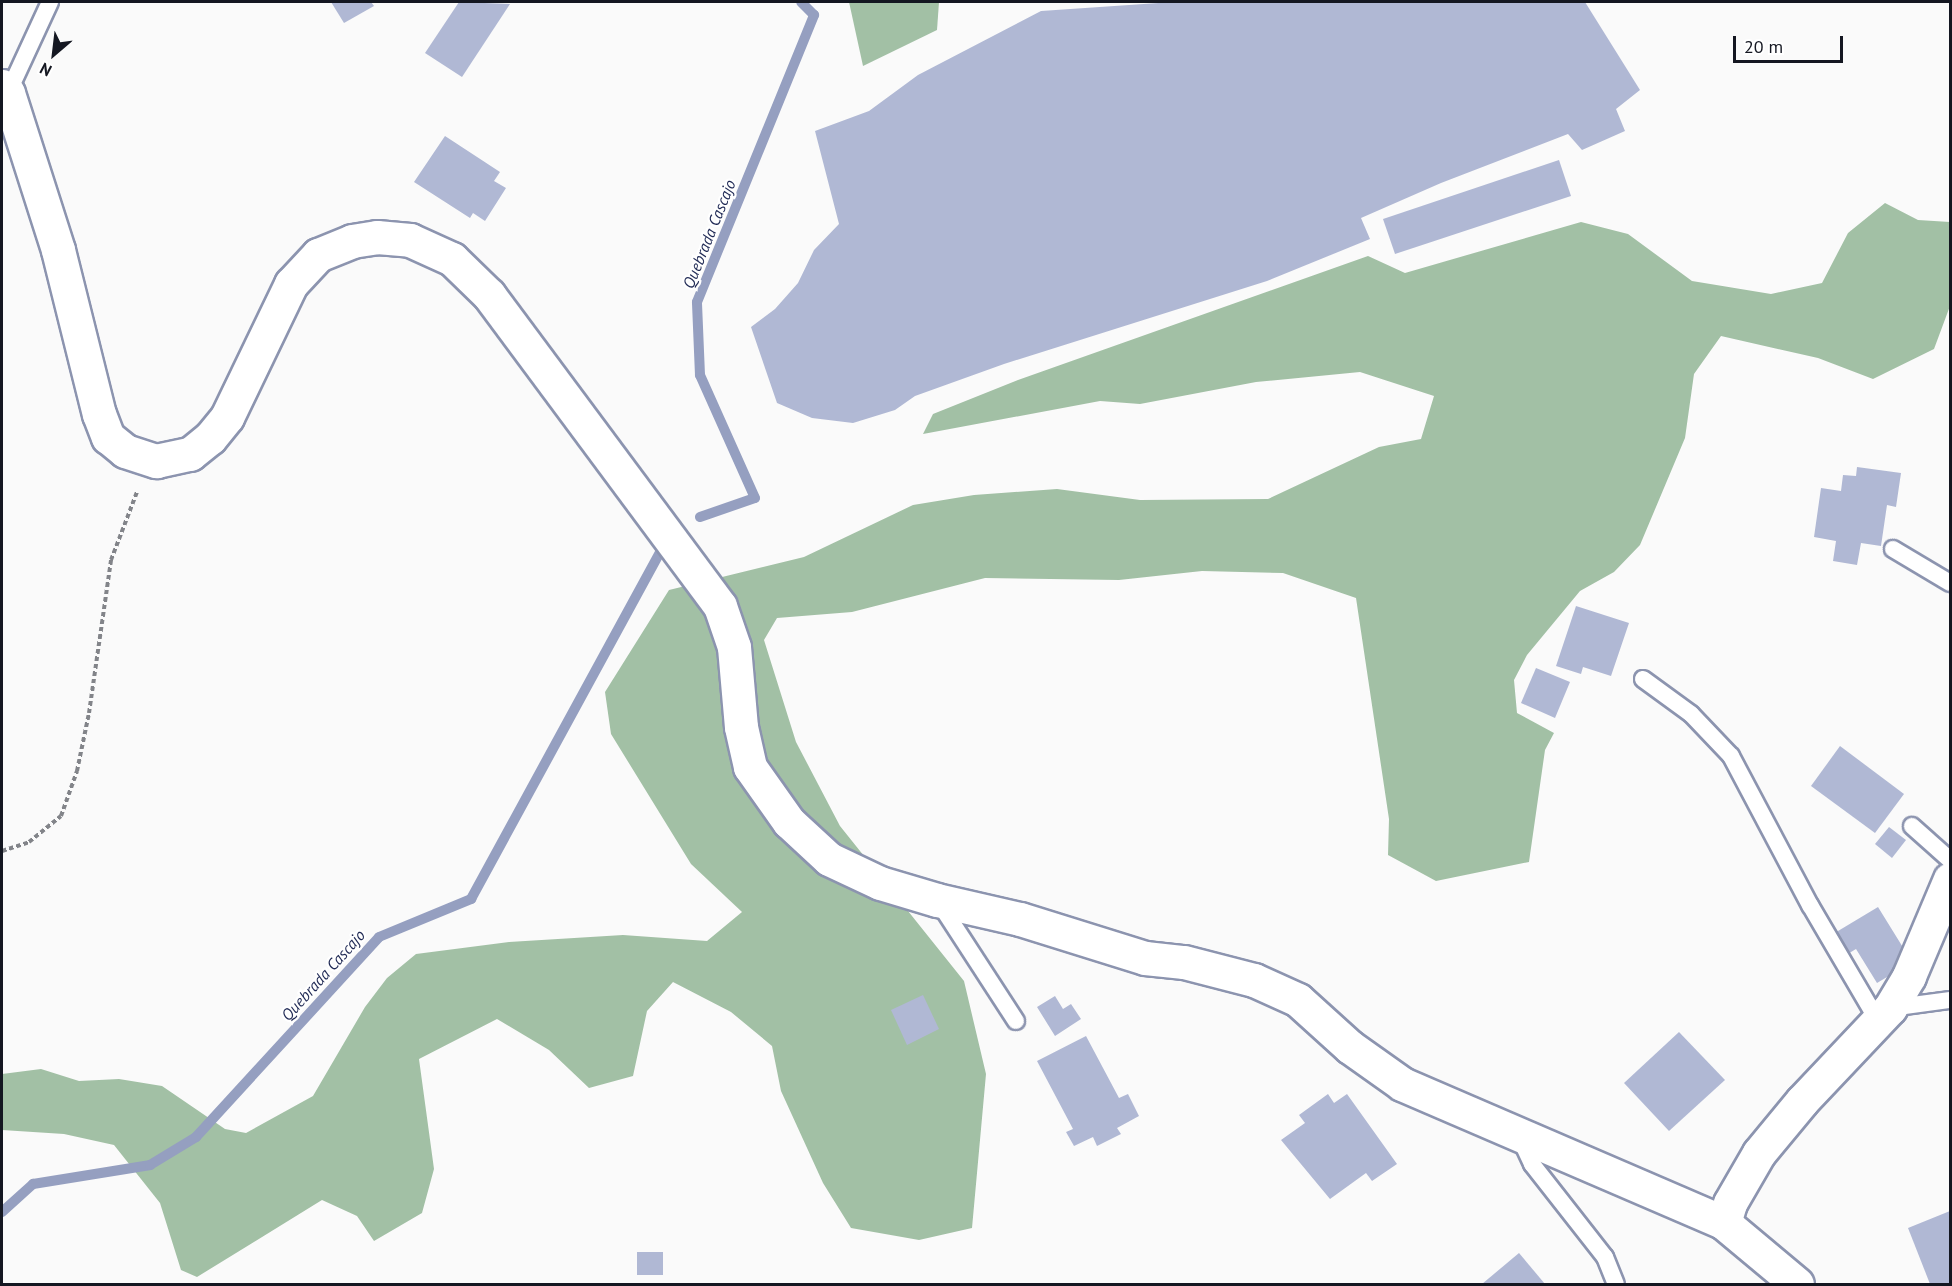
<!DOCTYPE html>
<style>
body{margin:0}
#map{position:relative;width:1952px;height:1286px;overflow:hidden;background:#fafafa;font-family:"PT Sans",sans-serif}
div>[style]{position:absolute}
.forest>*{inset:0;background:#a2c0a5}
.stream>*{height:10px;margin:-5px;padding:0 5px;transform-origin:5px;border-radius:5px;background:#959fc0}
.building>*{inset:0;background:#b0b8d4}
.path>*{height:4px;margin-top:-2px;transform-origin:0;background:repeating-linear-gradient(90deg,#828489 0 4.5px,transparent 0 7.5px)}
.roads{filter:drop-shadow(2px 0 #8c94af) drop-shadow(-2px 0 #8c94af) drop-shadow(0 2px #8c94af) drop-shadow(0 -2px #8c94af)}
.service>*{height:16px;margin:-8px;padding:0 8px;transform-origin:8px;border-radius:8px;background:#fff}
.minor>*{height:33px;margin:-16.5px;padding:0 16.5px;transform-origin:16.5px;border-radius:16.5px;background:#fff}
span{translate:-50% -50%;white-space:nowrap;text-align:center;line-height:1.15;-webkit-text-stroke:4.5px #fff;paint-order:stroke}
.water-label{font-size:16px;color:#1f2954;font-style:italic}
.frame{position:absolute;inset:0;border:3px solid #141721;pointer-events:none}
.north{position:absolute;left:24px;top:24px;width:60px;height:60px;-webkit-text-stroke:4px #fff;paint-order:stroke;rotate:208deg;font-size:16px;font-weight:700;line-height:24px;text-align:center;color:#141721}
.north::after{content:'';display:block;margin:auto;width:21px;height:27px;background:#141721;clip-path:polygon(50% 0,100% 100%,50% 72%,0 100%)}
.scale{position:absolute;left:1733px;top:36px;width:110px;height:27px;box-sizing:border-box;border:3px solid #141721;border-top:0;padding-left:8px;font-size:18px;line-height:21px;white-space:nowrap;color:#141721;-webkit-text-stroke:4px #fff;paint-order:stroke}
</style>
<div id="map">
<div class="forest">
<div style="clip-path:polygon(849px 2px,939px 2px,937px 30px,863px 66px)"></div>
<div style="clip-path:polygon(1885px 203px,1918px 220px,1950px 222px,1950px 306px,1934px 349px,1873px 379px,1818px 358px,1721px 336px,1694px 374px,1685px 438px,1640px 545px,1614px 572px,1580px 591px,1527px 655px,1514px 680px,1517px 713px,1554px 733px,1545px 750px,1529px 862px,1436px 881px,1388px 855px,1389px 819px,1356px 598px,1283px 573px,1202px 571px,1119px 580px,985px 578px,852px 612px,777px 618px,764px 640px,796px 742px,840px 826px,964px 981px,986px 1074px,972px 1228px,919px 1240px,851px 1228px,823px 1183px,781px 1091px,772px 1046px,731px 1012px,673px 982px,647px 1011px,633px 1076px,589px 1088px,549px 1050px,497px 1019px,419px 1059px,434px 1169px,422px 1213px,374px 1241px,357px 1216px,322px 1200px,197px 1277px,181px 1270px,160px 1203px,114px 1145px,64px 1134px,2px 1130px,2px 1074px,41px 1069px,79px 1081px,119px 1079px,162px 1086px,225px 1129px,246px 1133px,313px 1096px,365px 1007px,387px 978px,416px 954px,509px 942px,623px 935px,707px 941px,742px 912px,691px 864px,611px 734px,605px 692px,669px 590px,804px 557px,913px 505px,974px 495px,1057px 489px,1140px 500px,1268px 499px,1379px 447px,1421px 439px,1434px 396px,1360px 372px,1256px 382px,1140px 404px,1100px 401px,923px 434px,933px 414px,1018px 380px,1368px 256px,1405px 273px,1581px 222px,1628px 234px,1692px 281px,1771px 294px,1822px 283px,1848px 233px)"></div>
</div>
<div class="stream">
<div style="left:700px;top:517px;width:58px;rotate:-19.1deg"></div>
<div style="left:755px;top:498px;width:135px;rotate:-114.1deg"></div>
<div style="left:700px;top:375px;width:73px;rotate:-92.4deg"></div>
<div style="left:697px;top:302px;width:310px;rotate:-67.8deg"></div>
<div style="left:814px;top:15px;width:18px;rotate:-135deg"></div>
<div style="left:2px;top:1212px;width:42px;rotate:-42.1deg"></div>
<div style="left:33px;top:1184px;width:119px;rotate:-9.2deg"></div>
<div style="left:150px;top:1165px;width:54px;rotate:-31.3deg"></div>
<div style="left:196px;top:1137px;width:271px;rotate:-47.5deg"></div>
<div style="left:379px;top:937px;width:100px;rotate:-22.4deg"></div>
<div style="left:471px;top:899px;width:397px;rotate:-61.4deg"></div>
</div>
<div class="building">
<div style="clip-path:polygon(331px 2px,371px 2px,374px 6px,344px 23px)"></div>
<div style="clip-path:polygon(459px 2px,510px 4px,462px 77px,425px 53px)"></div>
<div style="clip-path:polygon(1173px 2px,1585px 2px,1640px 90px,1616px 109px,1625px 131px,1582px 150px,1568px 134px,1441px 183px,1361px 218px,1370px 239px,1267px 281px,1004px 364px,915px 396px,895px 410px,853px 423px,812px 418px,777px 403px,751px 327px,775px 309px,798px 283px,814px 250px,839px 224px,815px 131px,869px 111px,918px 75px,1041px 11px)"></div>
<div style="clip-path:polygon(445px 136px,500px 172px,494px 181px,506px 188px,485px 221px,473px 213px,470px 218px,414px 182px)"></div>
<div style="clip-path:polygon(1559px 160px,1571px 196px,1395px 254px,1383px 219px)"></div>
<div style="clip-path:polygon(1857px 467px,1901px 473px,1896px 507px,1887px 505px,1881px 546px,1861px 543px,1857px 565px,1833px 561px,1836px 541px,1814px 537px,1821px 488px,1841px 491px,1843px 475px,1856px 476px)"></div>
<div style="clip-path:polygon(1576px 606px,1629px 623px,1611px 676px,1583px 667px,1581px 674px,1556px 666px)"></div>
<div style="clip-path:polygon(1536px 668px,1570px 682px,1555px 718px,1521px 703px)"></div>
<div style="clip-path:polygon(1840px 746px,1904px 794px,1875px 833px,1811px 786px)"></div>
<div style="clip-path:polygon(1889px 827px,1906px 840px,1892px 858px,1875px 844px)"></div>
<div style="clip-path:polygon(1878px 907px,1912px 962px,1877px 983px,1856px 949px,1846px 955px,1833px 934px)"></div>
<div style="clip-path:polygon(923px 995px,939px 1029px,907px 1045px,891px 1010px)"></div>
<div style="clip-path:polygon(1055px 996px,1063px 1009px,1071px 1004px,1081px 1019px,1055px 1036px,1037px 1007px)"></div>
<div style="clip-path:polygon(1679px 1032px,1725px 1080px,1669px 1131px,1624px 1083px)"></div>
<div style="clip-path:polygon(1086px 1036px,1119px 1098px,1128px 1094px,1139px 1116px,1117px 1128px,1121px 1134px,1097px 1146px,1093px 1137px,1074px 1146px,1066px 1132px,1073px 1129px,1037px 1061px)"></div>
<div style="clip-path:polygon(1328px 1094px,1334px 1103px,1347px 1094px,1397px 1164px,1372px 1181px,1366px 1173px,1330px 1199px,1281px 1140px,1305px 1123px,1299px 1115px)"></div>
<div style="clip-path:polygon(1950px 1211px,1950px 1284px,1930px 1284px,1908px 1228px)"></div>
<div style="clip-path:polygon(637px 1252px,663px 1252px,663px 1275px,637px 1275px)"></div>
<div style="clip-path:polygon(1519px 1253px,1545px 1284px,1482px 1284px)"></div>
</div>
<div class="path">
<div style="left:2px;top:851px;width:28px;rotate:-18deg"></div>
<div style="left:29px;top:842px;width:41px;rotate:-39.1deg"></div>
<div style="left:61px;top:816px;width:48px;rotate:-70.4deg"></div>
<div style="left:77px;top:771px;width:59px;rotate:-78.3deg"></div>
<div style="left:89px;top:713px;width:155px;rotate:-81.8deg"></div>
<div style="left:111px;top:560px;width:73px;rotate:-69.1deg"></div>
</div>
<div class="roads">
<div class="service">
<div style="left:8px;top:93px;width:100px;rotate:-65.2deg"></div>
<div style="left:1893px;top:549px;width:66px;rotate:30.8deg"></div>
<div style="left:1643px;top:679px;width:59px;rotate:36.1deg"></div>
<div style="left:1691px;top:714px;width:58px;rotate:46.4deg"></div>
<div style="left:1731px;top:756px;width:169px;rotate:62.1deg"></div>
<div style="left:1810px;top:905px;width:134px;rotate:59.6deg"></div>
<div style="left:1912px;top:826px;width:51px;rotate:41.8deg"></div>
<div style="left:938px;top:901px;width:143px;rotate:57deg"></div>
<div style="left:1890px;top:1008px;width:61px;rotate:-7.6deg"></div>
<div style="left:1520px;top:1138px;width:29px;rotate:65deg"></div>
<div style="left:1532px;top:1164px;width:118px;rotate:51.9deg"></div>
<div style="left:1605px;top:1257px;width:29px;rotate:68deg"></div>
</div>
<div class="minor">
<div style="left:2px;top:86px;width:9px;rotate:49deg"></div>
<div style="left:8px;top:93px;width:165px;rotate:72.3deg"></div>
<div style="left:58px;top:250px;width:169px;rotate:76deg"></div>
<div style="left:99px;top:414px;width:25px;rotate:69deg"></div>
<div style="left:108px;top:437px;width:22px;rotate:39deg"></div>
<div style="left:125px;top:451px;width:33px;rotate:18deg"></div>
<div style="left:156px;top:461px;width:35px;rotate:-12deg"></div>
<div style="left:190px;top:454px;width:26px;rotate:-39deg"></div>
<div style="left:210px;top:438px;width:27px;rotate:-51deg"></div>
<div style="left:227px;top:417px;width:148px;rotate:-64.3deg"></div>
<div style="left:291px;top:284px;width:40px;rotate:-47deg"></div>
<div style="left:318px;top:255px;width:37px;rotate:-22deg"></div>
<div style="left:352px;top:241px;width:25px;rotate:-9deg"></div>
<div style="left:377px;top:237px;width:33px;rotate:5deg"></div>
<div style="left:410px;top:240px;width:46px;rotate:24.3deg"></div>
<div style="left:452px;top:259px;width:52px;rotate:44.2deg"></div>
<div style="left:489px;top:295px;width:387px;rotate:53.4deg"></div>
<div style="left:720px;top:606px;width:43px;rotate:71.1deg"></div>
<div style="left:734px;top:647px;width:80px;rotate:85deg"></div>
<div style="left:741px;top:727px;width:41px;rotate:77.3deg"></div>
<div style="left:750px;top:767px;width:67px;rotate:54.7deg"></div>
<div style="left:789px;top:822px;width:54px;rotate:42.8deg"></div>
<div style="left:829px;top:859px;width:56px;rotate:25.2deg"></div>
<div style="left:880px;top:883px;width:59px;rotate:16.6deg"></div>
<div style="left:937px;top:900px;width:85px;rotate:12.9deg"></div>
<div style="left:1020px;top:919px;width:131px;rotate:17.3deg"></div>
<div style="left:1145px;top:958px;width:39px;rotate:6deg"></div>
<div style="left:1184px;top:962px;width:72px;rotate:14.4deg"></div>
<div style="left:1254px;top:980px;width:48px;rotate:24.4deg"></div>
<div style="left:1298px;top:1000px;width:70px;rotate:42.1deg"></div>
<div style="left:1350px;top:1047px;width:64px;rotate:35.4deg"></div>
<div style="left:1402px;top:1084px;width:351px;rotate:23.3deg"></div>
<div style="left:1724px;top:1223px;width:95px;rotate:39.9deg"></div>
<div style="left:1724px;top:1223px;width:21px;rotate:-73deg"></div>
<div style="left:1730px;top:1203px;width:58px;rotate:-59.9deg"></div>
<div style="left:1759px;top:1153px;width:67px;rotate:-50.4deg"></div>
<div style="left:1802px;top:1101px;width:128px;rotate:-46.6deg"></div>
<div style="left:1890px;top:1008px;width:37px;rotate:-59deg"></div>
<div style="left:1909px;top:976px;width:105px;rotate:-67.1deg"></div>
</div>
</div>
<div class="water-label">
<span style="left:709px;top:234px;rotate:-68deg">Quebrada Cascajo</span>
<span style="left:323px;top:975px;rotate:-48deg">Quebrada Cascajo</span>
</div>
<div class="frame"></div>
<div class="north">N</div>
<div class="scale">20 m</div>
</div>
